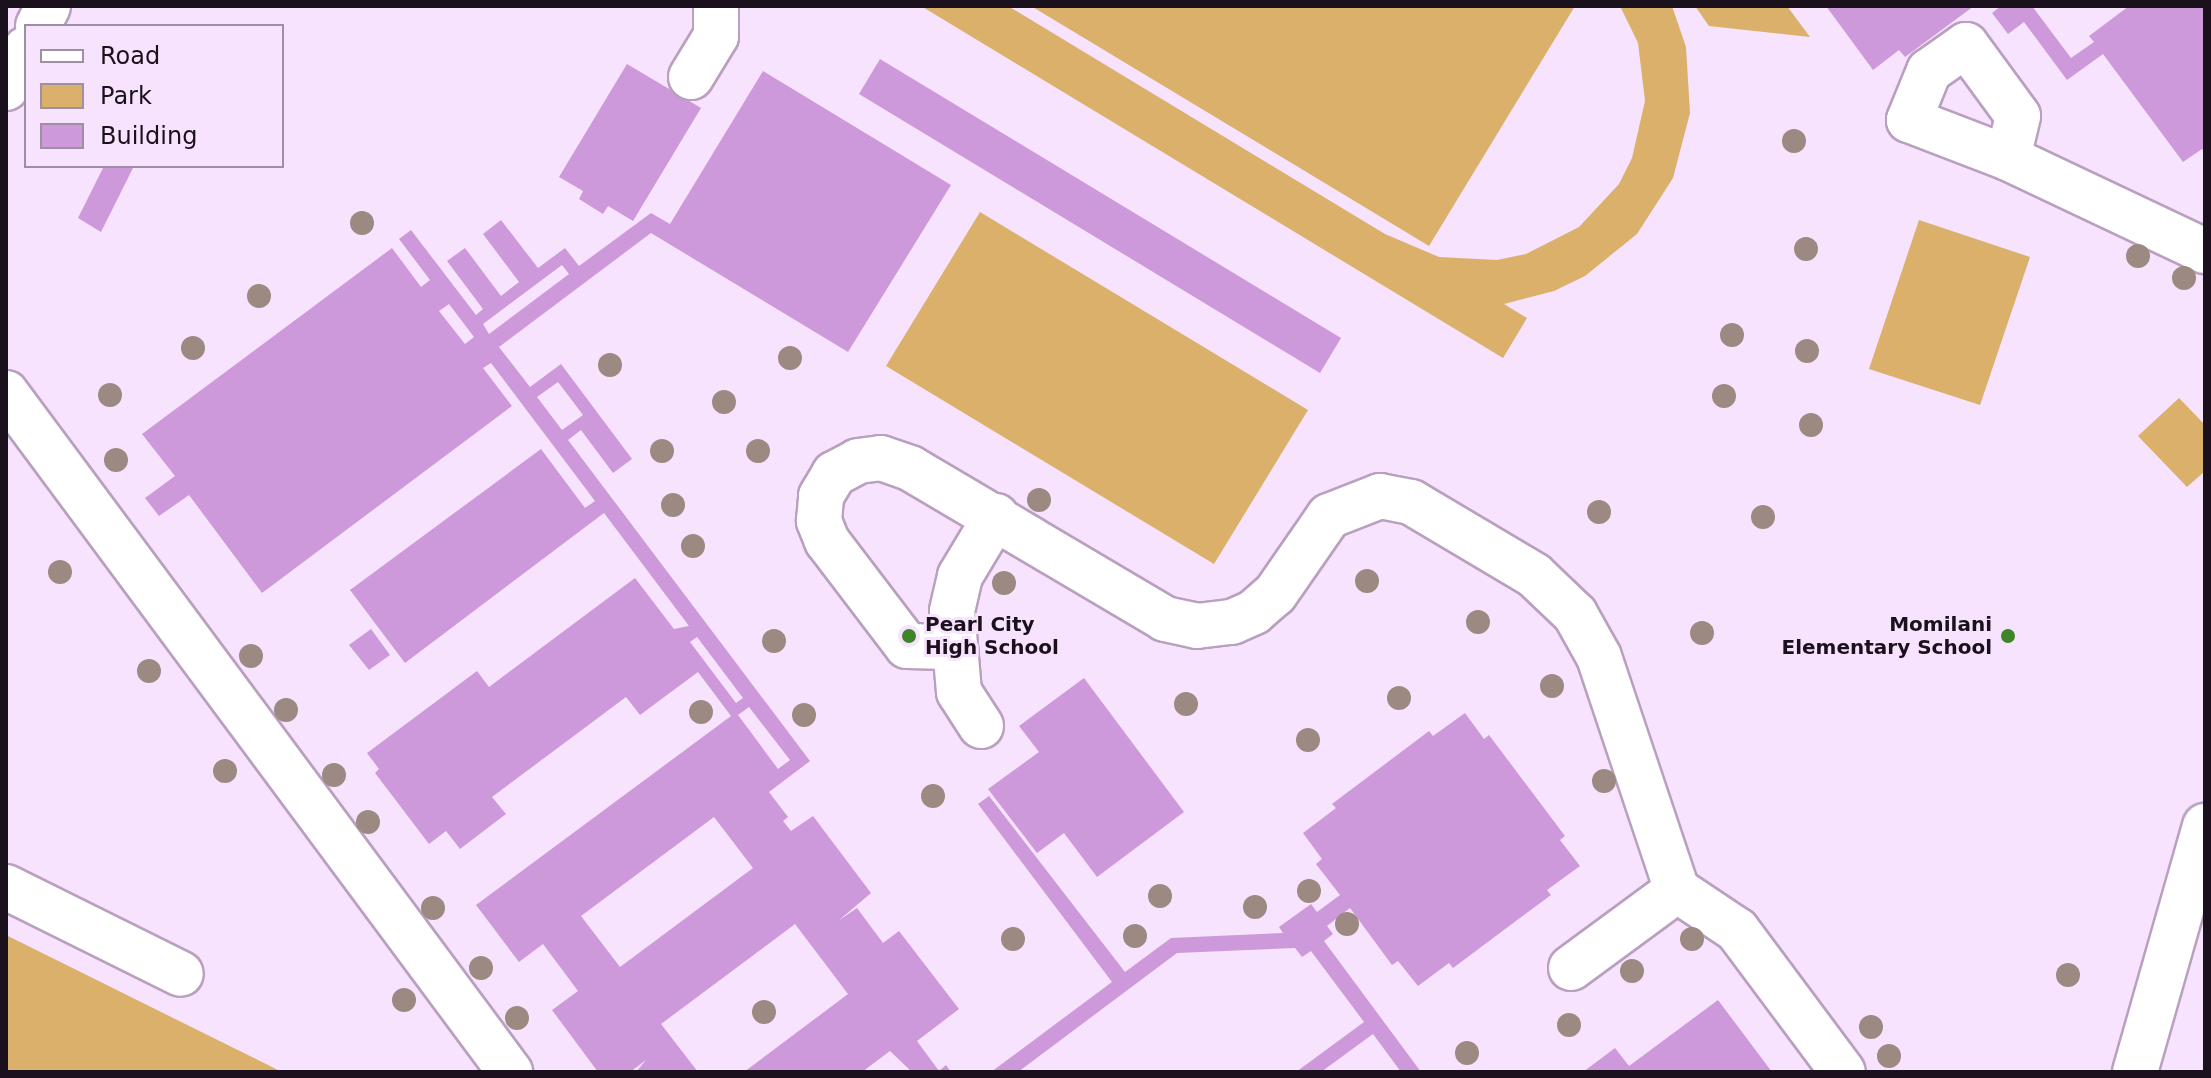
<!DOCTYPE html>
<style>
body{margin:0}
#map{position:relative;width:2211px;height:1078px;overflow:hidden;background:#f7e3fd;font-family:"DejaVu Sans",sans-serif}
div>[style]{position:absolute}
.green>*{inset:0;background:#dab06a}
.building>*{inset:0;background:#cd99da}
.roads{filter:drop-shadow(2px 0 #b9a0bf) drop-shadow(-2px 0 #b9a0bf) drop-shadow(0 2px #b9a0bf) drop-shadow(0 -2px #b9a0bf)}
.minor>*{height:44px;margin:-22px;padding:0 22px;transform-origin:22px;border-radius:22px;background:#fff}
.trees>*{width:24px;height:24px;margin:-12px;border-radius:50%;background:#9c8982}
.dots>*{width:22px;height:22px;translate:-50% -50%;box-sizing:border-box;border:4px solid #f7e3fd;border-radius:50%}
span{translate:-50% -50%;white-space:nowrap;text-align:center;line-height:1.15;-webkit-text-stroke:6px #f7e3fd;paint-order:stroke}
.poi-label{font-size:20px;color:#1a111c;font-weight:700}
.left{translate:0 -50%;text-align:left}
.right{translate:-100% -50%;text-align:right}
.frame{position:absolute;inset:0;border:8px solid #1a111c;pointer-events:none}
.legend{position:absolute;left:24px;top:24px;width:260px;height:144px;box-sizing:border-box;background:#f7e3fd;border:2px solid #9f8fa3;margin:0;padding:10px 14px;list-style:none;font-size:24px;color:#1a111c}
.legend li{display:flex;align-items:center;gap:16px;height:40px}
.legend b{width:40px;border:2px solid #9f8fa3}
</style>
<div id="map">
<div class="green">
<div style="clip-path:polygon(921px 6px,1008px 6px,1385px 234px,1439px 257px,1497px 260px,1526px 254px,1579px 227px,1619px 184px,1632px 158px,1645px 101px,1638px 43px,1620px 6px,1672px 6px,1686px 47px,1690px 113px,1673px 178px,1637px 234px,1585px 276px,1554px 291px,1504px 304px,1527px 318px,1503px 358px)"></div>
<div style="clip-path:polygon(1031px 6px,1575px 6px,1429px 246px)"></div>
<div style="clip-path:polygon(1695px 6px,1787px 6px,1810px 37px,1709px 26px)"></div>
<div style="clip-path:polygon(980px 212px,1308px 410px,1214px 564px,886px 366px)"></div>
<div style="clip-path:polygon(1919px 220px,2030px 257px,1980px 405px,1869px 369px)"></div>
<div style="clip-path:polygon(2179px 398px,2205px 425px,2205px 471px,2187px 487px,2138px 436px)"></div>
<div style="clip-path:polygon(6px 935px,282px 1072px,6px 1072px)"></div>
</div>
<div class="building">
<div style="clip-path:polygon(1826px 6px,1974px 6px,1905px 57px,1899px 50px,1873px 70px)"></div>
<div style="clip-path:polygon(2001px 6px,2032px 6px,2071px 58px,2094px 42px,2089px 36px,2129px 6px,2205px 6px,2205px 153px,2202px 149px,2183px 162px,2103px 54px,2067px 80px,2024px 22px,2008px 34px,1992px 13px)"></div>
<div style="clip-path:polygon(880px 59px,1341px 338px,1320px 373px,859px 94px)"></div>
<div style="clip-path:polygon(627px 64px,701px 108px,633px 221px,608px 206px,603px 214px,579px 199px,583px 191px,559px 177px)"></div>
<div style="clip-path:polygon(evenodd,763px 71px,951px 185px,848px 352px,651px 233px,499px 347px,530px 387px,561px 364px,632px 459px,613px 473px,581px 430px,568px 440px,810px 761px,769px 792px,788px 817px,783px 821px,791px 831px,813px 816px,871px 893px,838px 921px,857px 908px,883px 943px,899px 931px,959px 1009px,917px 1041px,939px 1071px,946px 1065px,951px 1072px,912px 1072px,890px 1051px,862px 1072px,744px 1072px,848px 994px,795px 924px,661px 1024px,698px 1072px,636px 1072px,646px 1060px,630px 1072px,598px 1072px,552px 1010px,578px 991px,543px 944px,519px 962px,476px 905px,731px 716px,698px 672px,640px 715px,626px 697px,492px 797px,506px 814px,460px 849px,446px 831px,429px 844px,375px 773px,379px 769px,367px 753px,477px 671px,489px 687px,635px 578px,674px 629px,689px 626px,604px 513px,405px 663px,350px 590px,541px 449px,585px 508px,595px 501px,491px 363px,483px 368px,512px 406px,262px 593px,189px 495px,159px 516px,145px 498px,175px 476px,142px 434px,392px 248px,421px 287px,430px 280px,399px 239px,411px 230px,476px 315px,483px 309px,447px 261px,465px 248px,501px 296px,519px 282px,483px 234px,501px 220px,538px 268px,565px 248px,579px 266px,651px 213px,670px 224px,763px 71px,562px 265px,569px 274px,489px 334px,483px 324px,562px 265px,763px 71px,449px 304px,474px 337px,465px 344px,439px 311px,449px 304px,763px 71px,558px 382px,583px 415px,562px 430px,537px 397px,558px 382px,763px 71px,697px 637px,743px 698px,736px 703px,690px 642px,697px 637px,763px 71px,749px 707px,790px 760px,778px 769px,738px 715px,749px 707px,763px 71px,714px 817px,753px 868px,620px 967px,581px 916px,714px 817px)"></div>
<div style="clip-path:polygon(104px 166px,134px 166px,101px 232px,78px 218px)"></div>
<div style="clip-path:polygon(371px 629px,390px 655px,369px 670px,349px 645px)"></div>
<div style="clip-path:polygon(1084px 678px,1184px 812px,1097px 877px,1064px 833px,1037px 853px,988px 789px,1039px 752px,1019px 726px)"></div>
<div style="clip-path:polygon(1465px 713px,1484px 739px,1489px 735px,1565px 836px,1560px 840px,1580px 866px,1547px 890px,1551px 895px,1453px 968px,1449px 963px,1418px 986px,1398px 961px,1392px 965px,1350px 908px,1327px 926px,1333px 934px,1324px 941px,1421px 1072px,1401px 1072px,1373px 1034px,1321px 1072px,1296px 1072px,1364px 1022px,1311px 951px,1302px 957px,1295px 948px,1177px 953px,1018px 1072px,991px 1072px,1112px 982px,978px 804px,989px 796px,1125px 972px,1171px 938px,1283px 933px,1279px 927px,1311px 904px,1317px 912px,1340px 895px,1316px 864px,1322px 859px,1303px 833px,1336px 808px,1332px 804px,1429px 731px,1433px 736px)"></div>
<div style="clip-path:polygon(1718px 1000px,1772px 1072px,1583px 1072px,1615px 1048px,1629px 1066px)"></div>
</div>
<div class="roads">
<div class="minor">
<div style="left:38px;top:26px;width:22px;rotate:-63deg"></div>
<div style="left:691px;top:77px;width:48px;rotate:-58.6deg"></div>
<div style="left:716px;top:36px;width:30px;rotate:-90deg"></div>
<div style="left:6px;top:88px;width:44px;rotate:-62.9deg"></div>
<div style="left:2008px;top:158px;width:43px;rotate:-76.6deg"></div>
<div style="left:2018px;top:116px;width:88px;rotate:-126.2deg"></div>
<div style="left:1966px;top:45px;width:45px;rotate:144.9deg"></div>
<div style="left:1929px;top:71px;width:53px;rotate:112.2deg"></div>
<div style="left:1909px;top:120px;width:106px;rotate:21deg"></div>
<div style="left:2008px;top:158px;width:218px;rotate:25.3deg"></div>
<div style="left:6px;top:393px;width:846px;rotate:53.41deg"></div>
<div style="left:951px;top:647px;width:44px;rotate:-178.7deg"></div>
<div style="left:907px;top:646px;width:132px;rotate:-127.3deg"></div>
<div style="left:827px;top:541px;width:22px;rotate:-112deg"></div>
<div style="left:819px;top:521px;width:25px;rotate:-85deg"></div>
<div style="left:821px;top:496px;width:26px;rotate:-59deg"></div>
<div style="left:834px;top:474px;width:27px;rotate:-28deg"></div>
<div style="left:858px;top:461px;width:23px;rotate:-7deg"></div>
<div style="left:881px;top:458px;width:31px;rotate:19deg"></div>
<div style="left:910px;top:468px;width:296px;rotate:30.6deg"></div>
<div style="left:1165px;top:619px;width:33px;rotate:12deg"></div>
<div style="left:1197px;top:626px;width:35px;rotate:-7deg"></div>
<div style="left:1232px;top:622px;width:24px;rotate:-24deg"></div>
<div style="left:1254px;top:612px;width:28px;rotate:-41deg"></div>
<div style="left:1275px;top:594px;width:95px;rotate:-55.3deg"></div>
<div style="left:1329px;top:516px;width:55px;rotate:-21.4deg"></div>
<div style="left:1380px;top:496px;width:32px;rotate:11deg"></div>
<div style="left:1411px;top:502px;width:143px;rotate:30.7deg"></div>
<div style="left:1534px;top:575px;width:57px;rotate:43.6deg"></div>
<div style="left:1575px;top:614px;width:49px;rotate:60.8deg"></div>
<div style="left:1599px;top:657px;width:246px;rotate:71.5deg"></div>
<div style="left:1677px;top:890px;width:72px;rotate:33.7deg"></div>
<div style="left:1737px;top:930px;width:177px;rotate:53.3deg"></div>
<div style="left:981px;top:726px;width:40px;rotate:-122.9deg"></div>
<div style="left:959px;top:692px;width:81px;rotate:-94.9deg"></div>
<div style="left:952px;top:611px;width:36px;rotate:-77deg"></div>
<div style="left:960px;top:576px;width:70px;rotate:-59deg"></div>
<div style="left:6px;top:887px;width:195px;rotate:26.4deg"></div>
<div style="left:1571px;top:968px;width:132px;rotate:-36.3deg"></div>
<div style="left:2135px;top:1072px;width:256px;rotate:-74.1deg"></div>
</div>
</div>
<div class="trees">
<div style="left:1794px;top:141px"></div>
<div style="left:362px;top:223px"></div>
<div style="left:1806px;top:249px"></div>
<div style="left:2138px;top:256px"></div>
<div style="left:2184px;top:278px"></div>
<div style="left:259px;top:296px"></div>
<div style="left:1732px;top:335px"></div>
<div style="left:193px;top:348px"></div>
<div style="left:1807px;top:351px"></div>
<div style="left:790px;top:358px"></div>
<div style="left:610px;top:365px"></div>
<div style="left:110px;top:395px"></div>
<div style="left:1724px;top:396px"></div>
<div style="left:724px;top:402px"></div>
<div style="left:1811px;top:425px"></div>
<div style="left:662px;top:451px"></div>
<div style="left:758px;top:451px"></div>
<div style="left:116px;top:460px"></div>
<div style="left:1039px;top:500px"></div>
<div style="left:673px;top:505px"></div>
<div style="left:1599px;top:512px"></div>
<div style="left:1763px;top:517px"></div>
<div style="left:693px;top:546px"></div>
<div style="left:60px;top:572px"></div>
<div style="left:1367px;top:581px"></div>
<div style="left:1004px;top:583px"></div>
<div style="left:1478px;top:622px"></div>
<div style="left:1702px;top:633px"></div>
<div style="left:774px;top:641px"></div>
<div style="left:251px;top:656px"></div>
<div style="left:149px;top:671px"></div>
<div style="left:1552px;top:686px"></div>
<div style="left:1399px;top:698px"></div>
<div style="left:1186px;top:704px"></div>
<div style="left:286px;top:710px"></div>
<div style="left:701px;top:712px"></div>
<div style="left:804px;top:715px"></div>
<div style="left:1308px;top:740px"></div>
<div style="left:225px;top:771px"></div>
<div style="left:334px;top:775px"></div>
<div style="left:1604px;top:781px"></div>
<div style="left:933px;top:796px"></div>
<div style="left:368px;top:822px"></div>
<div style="left:1309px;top:891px"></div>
<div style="left:1160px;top:896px"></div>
<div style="left:1255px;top:907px"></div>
<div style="left:433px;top:908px"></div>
<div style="left:1347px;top:924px"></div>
<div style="left:1135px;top:936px"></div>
<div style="left:1013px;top:939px"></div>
<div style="left:1692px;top:939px"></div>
<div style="left:481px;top:968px"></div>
<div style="left:1632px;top:971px"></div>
<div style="left:2068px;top:975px"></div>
<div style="left:404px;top:1000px"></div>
<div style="left:764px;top:1012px"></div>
<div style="left:517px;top:1018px"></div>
<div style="left:1569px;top:1025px"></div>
<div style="left:1871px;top:1027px"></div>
<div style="left:1467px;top:1053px"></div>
<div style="left:1889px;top:1056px"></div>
</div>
<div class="dots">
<div style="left:909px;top:636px;background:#3e8429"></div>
<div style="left:2008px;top:636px;background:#3e8429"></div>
</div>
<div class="poi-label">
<span class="left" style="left:925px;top:636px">Pearl City<br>High School</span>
<span class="right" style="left:1992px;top:636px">Momilani<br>Elementary School</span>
</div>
<div class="frame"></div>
<ul class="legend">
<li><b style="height:10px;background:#fff"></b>Road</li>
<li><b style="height:22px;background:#dab06a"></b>Park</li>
<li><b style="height:22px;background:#cd99da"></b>Building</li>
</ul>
</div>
